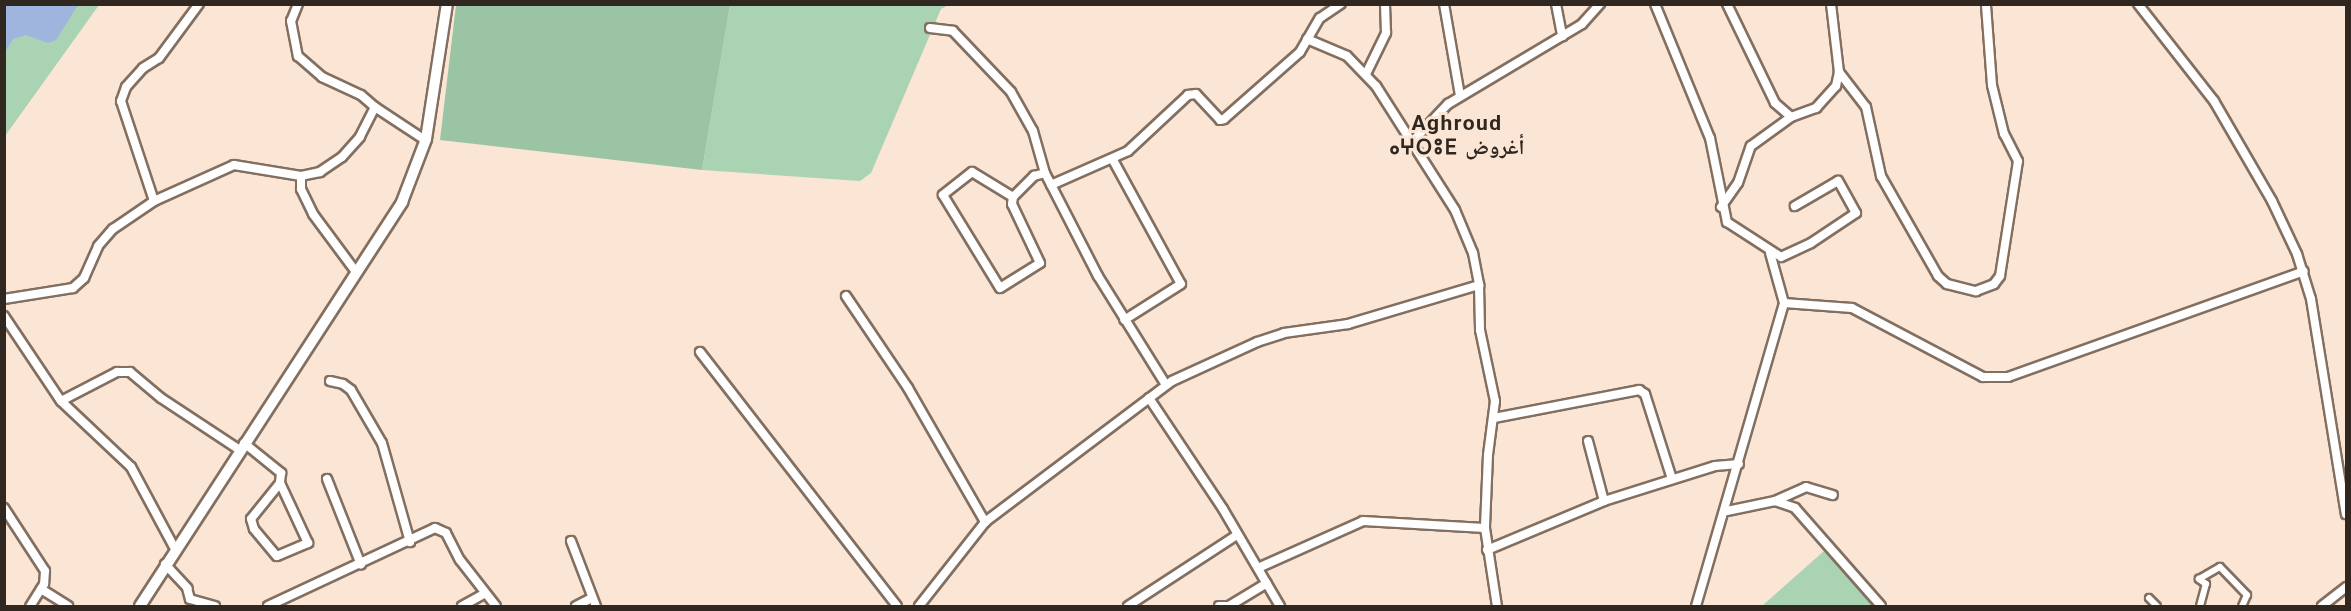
<!DOCTYPE html>
<meta charset="utf-8">
<style>
body{margin:0}
#map{position:relative;width:2351px;height:611px;overflow:hidden;background:#fbe5d4;font-family:Roboto,"Noto Naskh Arabic","Noto Sans Tifinagh",sans-serif}
div>[style]{position:absolute}
.green>*{inset:0;background:#aad3b4}
.forest>*{inset:0;background:#9ac4a4}
.water>*{inset:0;background:#a0b5de}
.roads{filter:drop-shadow(2px 0 #836f60) drop-shadow(-2px 0 #836f60) drop-shadow(0 2px #836f60) drop-shadow(0 -2px #836f60)}
.pedestrian>*{height:6px;margin:-3px;padding:0 3px;transform-origin:3px;border-radius:3px;background:#fff}
.minor>*{height:8px;margin:-4px;padding:0 4px;transform-origin:4px;border-radius:4px;background:#fff}
.tertiary>*{height:10px;margin:-5px;padding:0 5px;transform-origin:5px;border-radius:5px;background:#fff}
span{translate:-50% -50%;white-space:nowrap;text-align:center;line-height:1.15;-webkit-text-stroke:6px #fbe5d4;paint-order:stroke}
.district-label{font-size:21px;color:#2f2720;font-weight:700;letter-spacing:1.5px}
.frame{position:absolute;inset:0;border:6px solid #2f2720;pointer-events:none}
</style>
<div id="map">
<div class="green">
<div style="clip-path:polygon(5px 5px,99px 5px,5px 136px)"></div>
<div style="clip-path:polygon(730px 5px,948px 5px,941px 9px,871px 173px,860px 181px,702px 170px)"></div>
<div style="clip-path:polygon(1824px 551px,1874px 606px,1762px 606px)"></div>
</div>
<div class="forest">
<div style="clip-path:polygon(456px 5px,730px 5px,702px 170px,440px 140px)"></div>
</div>
<div class="water">
<div style="clip-path:polygon(5px 4px,78px 4px,78px 5px,56px 40px,48px 43px,26px 35px,13px 39px,5px 52px)"></div>
</div>
<div class="roads">
<div class="pedestrian">
<div style="left:2149px;top:598px;width:11px;rotate:45deg"></div>
<div style="left:2200px;top:606px;width:23px;rotate:-75deg"></div>
<div style="left:2206px;top:584px;width:9px;rotate:-144deg"></div>
<div style="left:2199px;top:579px;width:24px;rotate:-30deg"></div>
<div style="left:2220px;top:567px;width:39px;rotate:46deg"></div>
<div style="left:2247px;top:595px;width:12px;rotate:114deg"></div>
</div>
<div class="minor">
<div style="left:298px;top:4px;width:18px;rotate:112deg"></div>
<div style="left:291px;top:21px;width:36px;rotate:79deg"></div>
<div style="left:298px;top:56px;width:32px;rotate:41deg"></div>
<div style="left:322px;top:77px;width:43px;rotate:24.8deg"></div>
<div style="left:361px;top:95px;width:18px;rotate:41deg"></div>
<div style="left:375px;top:107px;width:34px;rotate:117deg"></div>
<div style="left:360px;top:137px;width:27px;rotate:132deg"></div>
<div style="left:342px;top:157px;width:27px;rotate:146deg"></div>
<div style="left:320px;top:172px;width:19px;rotate:168deg"></div>
<div style="left:301px;top:176px;width:13px;rotate:90deg"></div>
<div style="left:301px;top:189px;width:28px;rotate:64deg"></div>
<div style="left:313px;top:214px;width:72px;rotate:53.4deg"></div>
<div style="left:1444px;top:4px;width:93px;rotate:80.1deg"></div>
<div style="left:1556px;top:4px;width:33px;rotate:79deg"></div>
<div style="left:1655px;top:4px;width:145px;rotate:67.7deg"></div>
<div style="left:1710px;top:138px;width:86px;rotate:78.6deg"></div>
<div style="left:1727px;top:222px;width:64px;rotate:32.9deg"></div>
<div style="left:1781px;top:257px;width:33px;rotate:-25deg"></div>
<div style="left:1811px;top:243px;width:54px;rotate:-33.7deg"></div>
<div style="left:1856px;top:213px;width:37px;rotate:-119deg"></div>
<div style="left:1838px;top:181px;width:50px;rotate:149.8deg"></div>
<div style="left:1727px;top:4px;width:110px;rotate:64.1deg"></div>
<div style="left:1775px;top:103px;width:21px;rotate:41deg"></div>
<div style="left:1791px;top:117px;width:27px;rotate:-20deg"></div>
<div style="left:1816px;top:108px;width:30px;rotate:-48deg"></div>
<div style="left:1836px;top:86px;width:14px;rotate:-78deg"></div>
<div style="left:1839px;top:72px;width:44px;rotate:52.4deg"></div>
<div style="left:1866px;top:107px;width:71px;rotate:77.7deg"></div>
<div style="left:1881px;top:176px;width:115px;rotate:60.3deg"></div>
<div style="left:1938px;top:276px;width:12px;rotate:42deg"></div>
<div style="left:1947px;top:284px;width:30px;rotate:14deg"></div>
<div style="left:1976px;top:291px;width:19px;rotate:-21deg"></div>
<div style="left:1994px;top:284px;width:10px;rotate:-53deg"></div>
<div style="left:2000px;top:276px;width:116px;rotate:-81.1deg"></div>
<div style="left:2018px;top:161px;width:30px;rotate:-117deg"></div>
<div style="left:2004px;top:134px;width:50px;rotate:-103.8deg"></div>
<div style="left:1992px;top:85px;width:80px;rotate:-94.3deg"></div>
<div style="left:1831px;top:4px;width:68px;rotate:83.3deg"></div>
<div style="left:2138px;top:4px;width:123px;rotate:51.9deg"></div>
<div style="left:2214px;top:101px;width:116px;rotate:59.9deg"></div>
<div style="left:2272px;top:201px;width:59px;rotate:64.7deg"></div>
<div style="left:2297px;top:254px;width:47px;rotate:72.7deg"></div>
<div style="left:2311px;top:299px;width:218px;rotate:80.8deg"></div>
<div style="left:930px;top:28px;width:23px;rotate:7deg"></div>
<div style="left:953px;top:31px;width:84px;rotate:46.4deg"></div>
<div style="left:1011px;top:92px;width:45px;rotate:60.6deg"></div>
<div style="left:1033px;top:131px;width:44px;rotate:74.1deg"></div>
<div style="left:1045px;top:173px;width:116px;rotate:62.8deg"></div>
<div style="left:1098px;top:276px;width:128px;rotate:58deg"></div>
<div style="left:1307px;top:39px;width:43px;rotate:23deg"></div>
<div style="left:1347px;top:56px;width:42px;rotate:46deg"></div>
<div style="left:1376px;top:86px;width:147px;rotate:57.5deg"></div>
<div style="left:1455px;top:210px;width:47px;rotate:67.3deg"></div>
<div style="left:1473px;top:253px;width:33px;rotate:79deg"></div>
<div style="left:1479px;top:285px;width:45px;rotate:88.7deg"></div>
<div style="left:1480px;top:330px;width:73px;rotate:78.1deg"></div>
<div style="left:1495px;top:401px;width:54px;rotate:97.4deg"></div>
<div style="left:1488px;top:455px;width:73px;rotate:92.4deg"></div>
<div style="left:1485px;top:528px;width:79px;rotate:81.3deg"></div>
<div style="left:1366px;top:74px;width:46px;rotate:-64deg"></div>
<div style="left:1386px;top:33px;width:29px;rotate:-92deg"></div>
<div style="left:375px;top:107px;width:60px;rotate:33.4deg"></div>
<div style="left:1411px;top:143px;width:54px;rotate:-46.5deg"></div>
<div style="left:1448px;top:104px;width:156px;rotate:-30.8deg"></div>
<div style="left:1582px;top:24px;width:27px;rotate:-48deg"></div>
<div style="left:1113px;top:160px;width:141px;rotate:61.3deg"></div>
<div style="left:1181px;top:284px;width:67px;rotate:147.7deg"></div>
<div style="left:1051px;top:185px;width:84px;rotate:-23.8deg"></div>
<div style="left:1128px;top:151px;width:82px;rotate:-43deg"></div>
<div style="left:1188px;top:95px;width:8px;rotate:-7deg"></div>
<div style="left:1196px;top:94px;width:35px;rotate:47deg"></div>
<div style="left:1220px;top:120px;width:4px;rotate:-14deg"></div>
<div style="left:1224px;top:119px;width:101px;rotate:-41.4deg"></div>
<div style="left:1300px;top:52px;width:39px;rotate:-60deg"></div>
<div style="left:1320px;top:18px;width:25px;rotate:-34deg"></div>
<div style="left:1013px;top:197px;width:48px;rotate:-148.6deg"></div>
<div style="left:972px;top:172px;width:37px;rotate:142deg"></div>
<div style="left:943px;top:195px;width:109px;rotate:58.5deg"></div>
<div style="left:1000px;top:288px;width:47px;rotate:-32deg"></div>
<div style="left:1040px;top:263px;width:65px;rotate:-115.4deg"></div>
<div style="left:1012px;top:204px;width:7px;rotate:-82deg"></div>
<div style="left:1013px;top:197px;width:30px;rotate:-45deg"></div>
<div style="left:1034px;top:176px;width:11px;rotate:-15deg"></div>
<div style="left:154px;top:201px;width:105px;rotate:-108.3deg"></div>
<div style="left:121px;top:101px;width:15px;rotate:-70deg"></div>
<div style="left:126px;top:87px;width:25px;rotate:-48deg"></div>
<div style="left:143px;top:68px;width:19px;rotate:-32deg"></div>
<div style="left:159px;top:58px;width:67px;rotate:-53.5deg"></div>
<div style="left:1721px;top:207px;width:29px;rotate:-55deg"></div>
<div style="left:1738px;top:183px;width:39px;rotate:-71deg"></div>
<div style="left:1751px;top:146px;width:49px;rotate:-35.9deg"></div>
<div style="left:846px;top:296px;width:111px;rotate:56deg"></div>
<div style="left:908px;top:388px;width:155px;rotate:60.1deg"></div>
<div style="left:4px;top:299px;width:70px;rotate:-9.1deg"></div>
<div style="left:73px;top:288px;width:15px;rotate:-42deg"></div>
<div style="left:84px;top:278px;width:35px;rotate:-66deg"></div>
<div style="left:98px;top:246px;width:23px;rotate:-49deg"></div>
<div style="left:113px;top:229px;width:50px;rotate:-34.3deg"></div>
<div style="left:154px;top:201px;width:88px;rotate:-24.2deg"></div>
<div style="left:234px;top:165px;width:68px;rotate:9.3deg"></div>
<div style="left:1784px;top:303px;width:68px;rotate:4.2deg"></div>
<div style="left:1852px;top:308px;width:148px;rotate:27.8deg"></div>
<div style="left:1983px;top:377px;width:25px"></div>
<div style="left:2008px;top:377px;width:314px;rotate:-19.7deg"></div>
<div style="left:4px;top:316px;width:102px;rotate:56.2deg"></div>
<div style="left:61px;top:401px;width:96px;rotate:43.3deg"></div>
<div style="left:131px;top:467px;width:93px;rotate:61.8deg"></div>
<div style="left:700px;top:352px;width:321px;rotate:52.2deg"></div>
<div style="left:330px;top:381px;width:13px;rotate:13deg"></div>
<div style="left:343px;top:384px;width:10px;rotate:37deg"></div>
<div style="left:351px;top:390px;width:61px;rotate:59.7deg"></div>
<div style="left:382px;top:443px;width:103px;rotate:74.2deg"></div>
<div style="left:1149px;top:398px;width:133px;rotate:56.3deg"></div>
<div style="left:1223px;top:509px;width:113px;rotate:59.6deg"></div>
<div style="left:61px;top:401px;width:63px;rotate:-27.4deg"></div>
<div style="left:117px;top:372px;width:13px"></div>
<div style="left:130px;top:372px;width:40px;rotate:40deg"></div>
<div style="left:161px;top:398px;width:95px;rotate:33.4deg"></div>
<div style="left:1494px;top:418px;width:148px;rotate:-10.9deg"></div>
<div style="left:1639px;top:390px;width:7px;rotate:34deg"></div>
<div style="left:1645px;top:394px;width:89px;rotate:72.4deg"></div>
<div style="left:1588px;top:441px;width:62px;rotate:75.1deg"></div>
<div style="left:244px;top:443px;width:48px;rotate:39deg"></div>
<div style="left:281px;top:473px;width:10px;rotate:96deg"></div>
<div style="left:280px;top:483px;width:46px;rotate:128.9deg"></div>
<div style="left:251px;top:519px;width:10px;rotate:73deg"></div>
<div style="left:254px;top:529px;width:35px;rotate:50deg"></div>
<div style="left:277px;top:556px;width:34px;rotate:-23deg"></div>
<div style="left:308px;top:543px;width:66px;rotate:-115deg"></div>
<div style="left:327px;top:479px;width:92px;rotate:68.4deg"></div>
<div style="left:1775px;top:501px;width:34px;rotate:-24deg"></div>
<div style="left:1806px;top:487px;width:28px;rotate:17deg"></div>
<div style="left:4px;top:508px;width:75px;rotate:56.9deg"></div>
<div style="left:45px;top:571px;width:13px;rotate:94deg"></div>
<div style="left:44px;top:584px;width:26px;rotate:122deg"></div>
<div style="left:1727px;top:511px;width:49px;rotate:-11.8deg"></div>
<div style="left:1775px;top:501px;width:21px;rotate:19deg"></div>
<div style="left:1795px;top:508px;width:130px;rotate:48.7deg"></div>
<div style="left:571px;top:541px;width:70px;rotate:69deg"></div>
<div style="left:1487px;top:550px;width:127px;rotate:-22.7deg"></div>
<div style="left:1604px;top:501px;width:116px;rotate:-17.5deg"></div>
<div style="left:1715px;top:466px;width:24px;rotate:-5deg"></div>
<div style="left:165px;top:564px;width:33px;rotate:47deg"></div>
<div style="left:187px;top:588px;width:11px;rotate:75deg"></div>
<div style="left:190px;top:599px;width:26px;rotate:16deg"></div>
<div style="left:1258px;top:568px;width:115px;rotate:-24.1deg"></div>
<div style="left:1363px;top:521px;width:122px;rotate:3.3deg"></div>
<div style="left:41px;top:589px;width:32px;rotate:32deg"></div>
<div style="left:268px;top:606px;width:184px;rotate:-25deg"></div>
<div style="left:435px;top:528px;width:12px;rotate:24deg"></div>
<div style="left:446px;top:533px;width:30px;rotate:63deg"></div>
<div style="left:460px;top:560px;width:58px;rotate:52deg"></div>
<div style="left:462px;top:606px;width:26px;rotate:-29deg"></div>
<div style="left:576px;top:606px;width:18px;rotate:-27deg"></div>
<div style="left:919px;top:606px;width:107px;rotate:-51.8deg"></div>
<div style="left:985px;top:522px;width:234px;rotate:-37deg"></div>
<div style="left:1172px;top:381px;width:94px;rotate:-24.6deg"></div>
<div style="left:1257px;top:342px;width:28px;rotate:-18deg"></div>
<div style="left:1284px;top:333px;width:65px;rotate:-8deg"></div>
<div style="left:1348px;top:324px;width:137px;rotate:-16.6deg"></div>
<div style="left:1128px;top:606px;width:130px;rotate:-33.1deg"></div>
<div style="left:1219px;top:606px;width:10px"></div>
<div style="left:1229px;top:606px;width:44px;rotate:-31.2deg"></div>
<div style="left:1696px;top:606px;width:316px;rotate:-73.8deg"></div>
<div style="left:1784px;top:303px;width:52px;rotate:-105.6deg"></div>
<div style="left:2322px;top:606px;width:31px;rotate:-38deg"></div>
</div>
<div class="tertiary">
<div style="left:140px;top:606px;width:482px;rotate:-57deg"></div>
<div style="left:402px;top:202px;width:67px;rotate:-69.1deg"></div>
<div style="left:426px;top:139px;width:137px;rotate:-81.2deg"></div>
</div>
</div>
<div class="district-label">
<span style="left:1457px;top:135px">Aghroud<br>ⴰⵖⵔⵓⴹ أغروض</span>
</div>
<div class="frame"></div>
</div>
